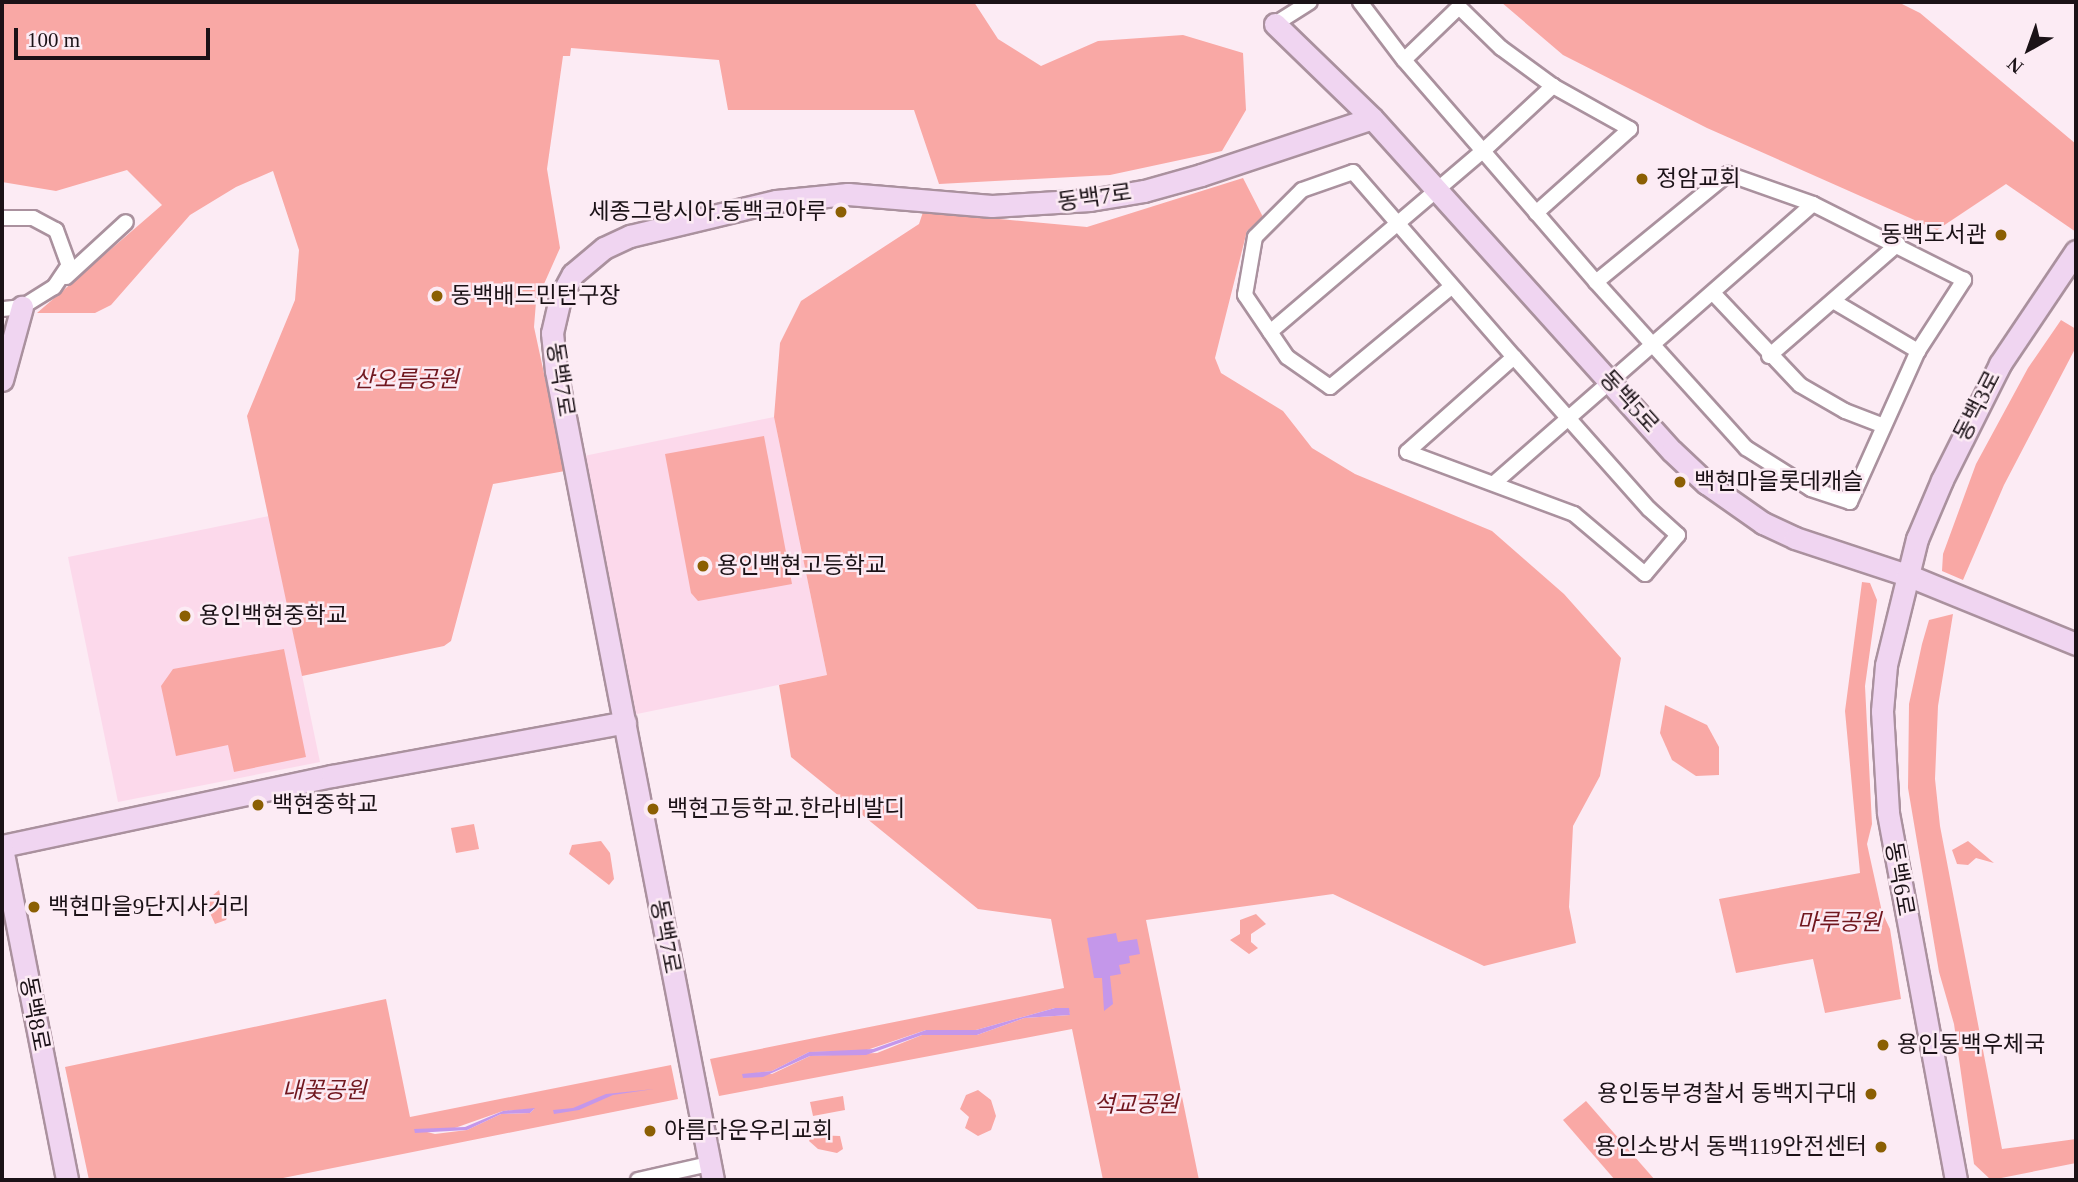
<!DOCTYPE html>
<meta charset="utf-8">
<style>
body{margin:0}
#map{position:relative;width:2078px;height:1182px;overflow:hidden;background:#fcebf4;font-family:"Times New Roman","Noto Sans KR",serif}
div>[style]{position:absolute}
.built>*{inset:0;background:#fcd9eb}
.green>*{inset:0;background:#f9a8a5}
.water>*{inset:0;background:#c497ea}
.roads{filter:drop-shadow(2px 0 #aa919e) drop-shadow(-2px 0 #aa919e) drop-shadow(0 2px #aa919e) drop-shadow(0 -2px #aa919e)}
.street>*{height:14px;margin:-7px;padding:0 7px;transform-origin:7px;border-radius:7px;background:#fff}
.secondary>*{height:21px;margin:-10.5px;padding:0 10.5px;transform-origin:10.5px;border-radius:10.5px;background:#f0d5f1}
.dots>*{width:19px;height:19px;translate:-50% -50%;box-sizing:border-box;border:4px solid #fcebf4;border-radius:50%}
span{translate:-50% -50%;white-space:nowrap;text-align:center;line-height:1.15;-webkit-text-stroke:5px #fcebf4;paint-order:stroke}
.poi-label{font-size:23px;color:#1b1217}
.left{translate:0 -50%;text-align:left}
.right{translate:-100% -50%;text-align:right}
.street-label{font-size:23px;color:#1b1217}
.park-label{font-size:23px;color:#71171f;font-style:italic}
.frame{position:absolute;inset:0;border:4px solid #1b1217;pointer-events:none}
.north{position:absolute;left:1994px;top:14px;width:70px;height:70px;-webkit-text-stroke:5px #fcebf4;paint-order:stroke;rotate:220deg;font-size:19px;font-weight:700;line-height:28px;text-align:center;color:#1b1217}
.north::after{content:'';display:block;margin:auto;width:24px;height:32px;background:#1b1217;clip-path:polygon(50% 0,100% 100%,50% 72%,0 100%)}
.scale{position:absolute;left:14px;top:28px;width:196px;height:32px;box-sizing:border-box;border:4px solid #1b1217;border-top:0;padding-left:9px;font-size:21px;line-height:24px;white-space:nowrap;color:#1b1217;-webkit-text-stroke:5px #fcebf4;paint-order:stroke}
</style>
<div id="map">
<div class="built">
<div style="clip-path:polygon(774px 417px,827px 675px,632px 715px,579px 457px)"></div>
<div style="clip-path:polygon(269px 516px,320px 762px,118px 802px,68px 557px)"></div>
</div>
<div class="green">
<div style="clip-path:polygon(2px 2px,974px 2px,998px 39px,1041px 66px,1098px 41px,1183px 35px,1243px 53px,1246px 110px,1222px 151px,1110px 175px,939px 184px,914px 110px,728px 110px,719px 60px,571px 48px,570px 56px,563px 56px,547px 169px,560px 248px,536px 302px,534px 327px,565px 471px,493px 484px,451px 641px,444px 646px,302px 676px,247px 416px,295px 300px,299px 250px,273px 171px,236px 187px,190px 215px,111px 305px,95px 313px,37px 313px,162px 205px,127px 170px,56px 191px,2px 182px)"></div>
<div style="clip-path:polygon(1501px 2px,1898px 2px,1920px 13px,2076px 144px,2076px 232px,2006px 184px,1937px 230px,1707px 128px,1563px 55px)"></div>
<div style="clip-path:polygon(evenodd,1243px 178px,1263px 217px,1247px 231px,1215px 358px,1221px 373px,1283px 411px,1312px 448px,1355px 474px,1492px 531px,1564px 594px,1621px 658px,1600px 776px,1573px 826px,1569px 907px,1576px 943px,1484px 966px,1333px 894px,1146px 920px,1199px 1180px,1103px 1180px,1072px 1029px,719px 1096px,710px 1059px,1064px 988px,1051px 919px,978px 909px,791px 757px,779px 685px,827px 675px,774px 417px,780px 343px,801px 301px,919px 224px,923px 212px,1087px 227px,1243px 178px,1055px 1008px,1068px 1008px,1070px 1015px,1024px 1018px,977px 1035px,922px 1035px,877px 1053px,810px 1056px,772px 1074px,742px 1075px,772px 1071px,809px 1052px,864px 1051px,926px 1030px,976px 1030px,1055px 1008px)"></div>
<div style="clip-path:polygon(2061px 320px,2076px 329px,2076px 347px,2004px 485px,1963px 580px,1942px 571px,1943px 554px,1976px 464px,2028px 368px)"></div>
<div style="clip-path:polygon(764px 436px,792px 584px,698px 601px,691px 593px,665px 454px)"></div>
<div style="clip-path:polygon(1862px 582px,1870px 583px,1877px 600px,1865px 686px,1872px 824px,1867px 844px,1882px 912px,1890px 929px,1901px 999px,1825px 1013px,1813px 959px,1736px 973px,1719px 899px,1860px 873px,1845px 711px)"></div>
<div style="clip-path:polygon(1953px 614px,1938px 706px,1935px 779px,1940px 826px,2002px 1149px,2076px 1139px,2076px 1163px,1991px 1180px,1974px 1164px,1954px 1024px,1939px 972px,1908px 788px,1909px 704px,1922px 644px,1929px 620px)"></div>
<div style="clip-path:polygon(284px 649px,306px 757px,234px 772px,228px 745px,176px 756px,161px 686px,173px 669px)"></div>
<div style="clip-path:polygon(1665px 705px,1707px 725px,1719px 747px,1719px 775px,1696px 776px,1672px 760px,1660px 733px)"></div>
<div style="clip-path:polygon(474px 824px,479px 849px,456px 853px,451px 828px)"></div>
<div style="clip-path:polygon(601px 841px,610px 853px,614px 879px,609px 885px,569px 854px,572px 845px)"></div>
<div style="clip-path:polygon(1968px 841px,1994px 863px,1976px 858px,1968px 865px,1957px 864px,1952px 850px)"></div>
<div style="clip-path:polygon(219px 890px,221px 898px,228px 896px,234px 905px,226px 920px,215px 924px,205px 902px)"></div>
<div style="clip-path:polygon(1256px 914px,1266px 924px,1251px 934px,1251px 942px,1258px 948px,1249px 954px,1230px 940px,1240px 934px,1240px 920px)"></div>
<div style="clip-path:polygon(evenodd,386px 999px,410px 1117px,671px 1065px,678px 1099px,273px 1180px,89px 1180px,65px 1067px,386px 999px,534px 1109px,530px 1113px,501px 1114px,467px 1130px,435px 1134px,415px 1129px,452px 1129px,503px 1111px,534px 1109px)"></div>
<div style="clip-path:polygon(978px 1090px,991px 1100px,996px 1116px,991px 1130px,978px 1136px,965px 1128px,969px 1117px,960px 1109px,966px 1095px)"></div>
<div style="clip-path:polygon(843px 1096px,845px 1110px,813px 1116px,810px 1102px)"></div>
<div style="clip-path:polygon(1586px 1101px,1655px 1180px,1615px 1180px,1563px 1120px)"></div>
<div style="clip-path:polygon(812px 1135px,840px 1136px,843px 1149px,837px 1153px,818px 1149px,809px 1141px)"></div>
</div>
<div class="water">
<div style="clip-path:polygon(1116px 933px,1118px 942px,1137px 939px,1140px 954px,1129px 956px,1130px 963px,1119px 965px,1121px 974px,1110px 976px,1113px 1004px,1104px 1011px,1102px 978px,1094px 978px,1087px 938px)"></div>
<div style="clip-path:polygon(1055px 1008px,1069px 1008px,1070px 1015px,1024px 1018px,977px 1035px,922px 1035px,866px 1055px,810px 1056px,763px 1077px,743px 1078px,742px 1074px,772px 1071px,809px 1052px,873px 1049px,926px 1030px,976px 1030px)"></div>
<div style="clip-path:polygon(654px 1089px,613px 1095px,579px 1110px,554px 1114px,553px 1110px,573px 1108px,606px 1094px)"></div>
<div style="clip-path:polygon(535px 1108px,530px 1113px,501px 1114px,467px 1130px,415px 1133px,414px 1129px,465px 1127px,503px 1111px)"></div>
</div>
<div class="roads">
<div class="street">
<div style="left:1360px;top:2px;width:73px;rotate:52.8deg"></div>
<div style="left:1275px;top:24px;width:41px;rotate:-32.2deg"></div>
<div style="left:1536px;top:213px;width:126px;rotate:-41.8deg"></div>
<div style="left:1630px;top:129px;width:88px;rotate:-150.8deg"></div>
<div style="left:1553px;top:86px;width:64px;rotate:-143.8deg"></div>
<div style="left:1501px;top:48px;width:59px;rotate:-135.7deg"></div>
<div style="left:1459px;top:7px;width:76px;rotate:136.1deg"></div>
<div style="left:1404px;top:60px;width:121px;rotate:49deg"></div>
<div style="left:1483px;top:151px;width:96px;rotate:-42.9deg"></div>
<div style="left:2px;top:218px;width:31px"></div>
<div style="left:33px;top:218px;width:26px;rotate:28deg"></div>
<div style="left:56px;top:230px;width:37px;rotate:70deg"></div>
<div style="left:69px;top:265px;width:27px;rotate:124deg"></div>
<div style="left:54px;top:287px;width:38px;rotate:148deg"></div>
<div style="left:22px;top:307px;width:20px;rotate:174deg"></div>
<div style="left:66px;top:277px;width:81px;rotate:-42.5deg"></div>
<div style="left:1596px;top:282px;width:224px;rotate:47.9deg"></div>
<div style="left:1746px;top:448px;width:77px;rotate:32.2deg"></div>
<div style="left:1811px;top:489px;width:41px;rotate:18.4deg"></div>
<div style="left:1850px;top:502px;width:166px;rotate:-65.8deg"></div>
<div style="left:1918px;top:351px;width:85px;rotate:-57.1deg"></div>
<div style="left:1964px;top:280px;width:169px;rotate:-153.3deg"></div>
<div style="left:1451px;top:287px;width:157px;rotate:140.4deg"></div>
<div style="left:1330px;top:387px;width:52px;rotate:-145.1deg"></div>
<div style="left:1287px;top:357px;width:75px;rotate:-124.1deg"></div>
<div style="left:1245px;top:295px;width:59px;rotate:-80.2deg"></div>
<div style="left:1255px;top:237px;width:66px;rotate:-45deg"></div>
<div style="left:1302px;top:190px;width:54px;rotate:-19.4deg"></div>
<div style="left:1353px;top:172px;width:245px;rotate:49deg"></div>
<div style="left:1714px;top:294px;width:125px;rotate:46.6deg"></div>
<div style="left:1800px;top:385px;width:52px;rotate:30deg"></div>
<div style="left:1845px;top:411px;width:39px;rotate:21deg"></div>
<div style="left:1833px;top:301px;width:99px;rotate:30.5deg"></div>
<div style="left:1270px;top:332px;width:280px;rotate:-40.4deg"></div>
<div style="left:1483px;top:151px;width:173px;rotate:49.2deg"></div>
<div style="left:1596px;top:282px;width:171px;rotate:-39.3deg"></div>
<div style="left:1728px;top:174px;width:90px;rotate:19.4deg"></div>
<div style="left:1813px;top:204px;width:422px;rotate:138.8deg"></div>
<div style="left:1769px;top:356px;width:171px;rotate:-41deg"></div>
<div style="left:1514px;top:357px;width:203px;rotate:48.4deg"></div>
<div style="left:1649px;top:509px;width:39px;rotate:42deg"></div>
<div style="left:1678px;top:535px;width:51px;rotate:130.2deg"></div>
<div style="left:1645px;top:574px;width:93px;rotate:-139.8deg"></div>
<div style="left:1574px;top:514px;width:178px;rotate:-159.6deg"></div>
<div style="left:1407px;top:452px;width:143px;rotate:-41.6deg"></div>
<div style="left:638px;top:1180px;width:73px;rotate:-12.7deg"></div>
</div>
<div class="secondary">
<div style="left:1275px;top:24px;width:135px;rotate:44.1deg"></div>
<div style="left:1372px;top:118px;width:448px;rotate:48deg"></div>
<div style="left:1672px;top:451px;width:47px;rotate:43.3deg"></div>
<div style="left:1706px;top:483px;width:70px;rotate:35.1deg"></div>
<div style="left:1763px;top:523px;width:35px;rotate:25deg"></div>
<div style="left:1795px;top:538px;width:118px;rotate:18.3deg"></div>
<div style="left:1907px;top:575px;width:183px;rotate:22.2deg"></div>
<div style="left:2px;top:380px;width:76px;rotate:-74.7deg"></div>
<div style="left:2px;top:846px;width:337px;rotate:-12deg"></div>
<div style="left:332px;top:776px;width:298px;rotate:-10.4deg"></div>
<div style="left:2px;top:848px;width:338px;rotate:78.9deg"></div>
<div style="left:713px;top:1180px;width:824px;rotate:-100.98deg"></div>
<div style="left:556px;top:371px;width:38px;rotate:-96deg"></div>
<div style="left:552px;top:333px;width:36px;rotate:-77deg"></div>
<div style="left:560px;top:298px;width:27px;rotate:-62deg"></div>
<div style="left:573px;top:274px;width:40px;rotate:-40deg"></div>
<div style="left:604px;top:248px;width:29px;rotate:-25deg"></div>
<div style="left:630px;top:236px;width:150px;rotate:-13.5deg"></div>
<div style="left:776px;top:201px;width:72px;rotate:-5.6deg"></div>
<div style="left:848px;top:194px;width:144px;rotate:4.8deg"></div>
<div style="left:992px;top:206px;width:98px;rotate:-3.5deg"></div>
<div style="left:1090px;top:200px;width:55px;rotate:-9.5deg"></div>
<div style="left:1144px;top:191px;width:59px;rotate:-15.7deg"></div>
<div style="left:1201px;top:175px;width:180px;rotate:-18.4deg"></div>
<div style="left:1956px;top:1180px;width:374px;rotate:-100.5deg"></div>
<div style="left:1888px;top:812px;width:101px;rotate:-93.4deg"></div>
<div style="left:1882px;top:711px;width:46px;rotate:-85deg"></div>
<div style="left:1886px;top:665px;width:130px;rotate:-76.2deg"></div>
<div style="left:1917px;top:539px;width:64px;rotate:-67deg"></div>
<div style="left:1942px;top:480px;width:130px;rotate:-63.4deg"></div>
<div style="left:2000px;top:364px;width:136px;rotate:-56.1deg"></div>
</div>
</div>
<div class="dots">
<div style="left:1642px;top:179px;background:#8b5f03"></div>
<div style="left:841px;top:212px;background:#8b5f03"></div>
<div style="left:2001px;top:235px;background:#8b5f03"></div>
<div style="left:437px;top:296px;background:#8b5f03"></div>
<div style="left:1680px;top:482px;background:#8b5f03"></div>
<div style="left:703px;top:566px;background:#8b5f03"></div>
<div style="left:185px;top:616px;background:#8b5f03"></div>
<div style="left:258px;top:805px;background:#8b5f03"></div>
<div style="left:653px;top:809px;background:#8b5f03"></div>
<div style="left:34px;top:907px;background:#8b5f03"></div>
<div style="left:1883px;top:1045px;background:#8b5f03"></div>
<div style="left:1871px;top:1094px;background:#8b5f03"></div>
<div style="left:650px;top:1131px;background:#8b5f03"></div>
<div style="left:1881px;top:1147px;background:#8b5f03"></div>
</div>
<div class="poi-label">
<span class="left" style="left:1656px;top:179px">정암교회</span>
<span class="right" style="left:827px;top:212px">세종그랑시아.동백코아루</span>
<span class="right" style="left:1987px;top:235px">동백도서관</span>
<span class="left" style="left:451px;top:296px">동백배드민턴구장</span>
<span class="left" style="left:1694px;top:482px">백현마을롯데캐슬</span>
<span class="left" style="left:717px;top:566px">용인백현고등학교</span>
<span class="left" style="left:199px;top:616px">용인백현중학교</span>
<span class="left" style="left:272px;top:805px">백현중학교</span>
<span class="left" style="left:667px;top:809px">백현고등학교.한라비발디</span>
<span class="left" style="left:48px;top:907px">백현마을9단지사거리</span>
<span class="left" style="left:1897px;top:1045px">용인동백우체국</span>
<span class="right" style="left:1857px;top:1094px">용인동부경찰서 동백지구대</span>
<span class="left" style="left:664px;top:1131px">아름다운우리교회</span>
<span class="right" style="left:1867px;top:1147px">용인소방서 동백119안전센터</span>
</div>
<div class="street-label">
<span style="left:1095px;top:198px;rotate:-8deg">동백7로</span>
<span style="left:560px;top:380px;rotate:81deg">동백7로</span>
<span style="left:1629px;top:402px;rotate:48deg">동백5로</span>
<span style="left:1978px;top:406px;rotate:-63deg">동백3로</span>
<span style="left:1899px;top:879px;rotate:80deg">동백6로</span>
<span style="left:665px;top:937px;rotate:79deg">동백7로</span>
<span style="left:34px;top:1014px;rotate:79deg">동백8로</span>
</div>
<div class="park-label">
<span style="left:406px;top:380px">산오름공원</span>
<span style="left:1839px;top:923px">마루공원</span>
<span style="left:324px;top:1091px">내꽃공원</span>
<span style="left:1136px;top:1105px">석교공원</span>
</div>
<div class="frame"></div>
<div class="north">N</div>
<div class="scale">100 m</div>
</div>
